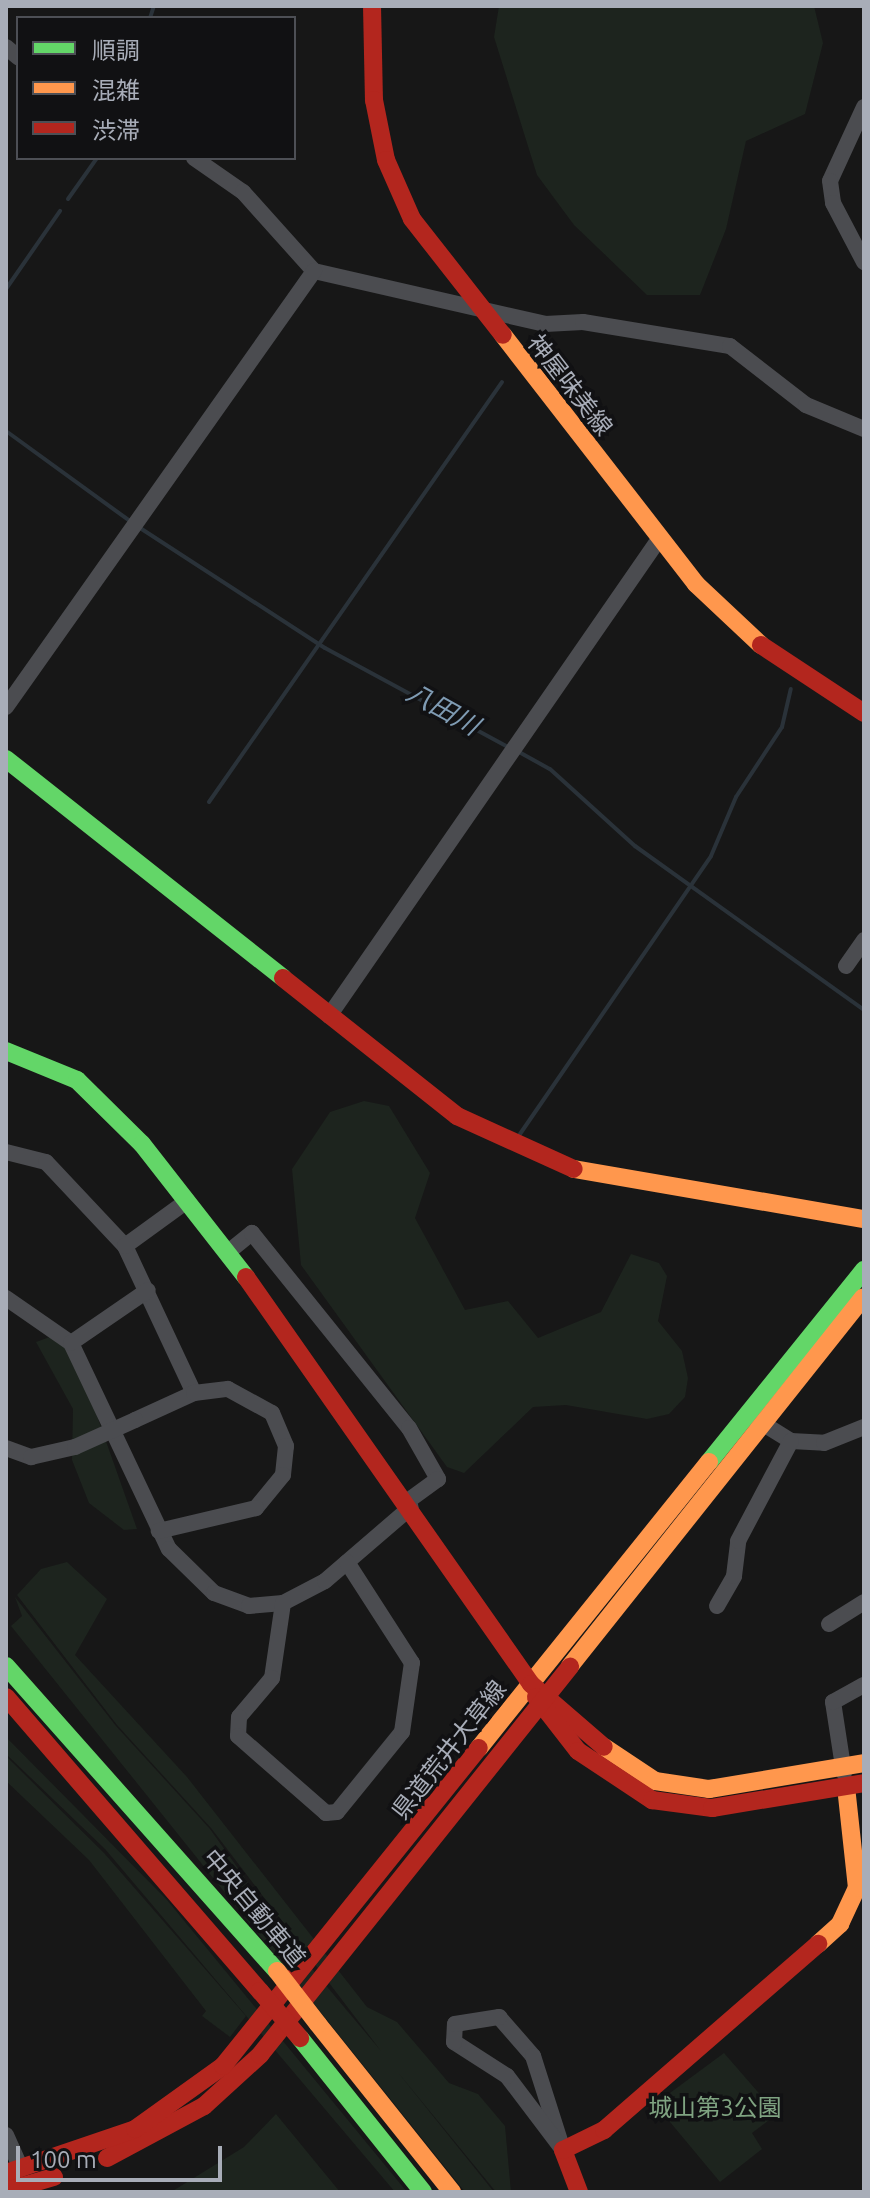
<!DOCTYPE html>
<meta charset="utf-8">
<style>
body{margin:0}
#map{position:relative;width:870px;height:2198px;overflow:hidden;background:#171717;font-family:Ubuntu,"Noto Sans JP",sans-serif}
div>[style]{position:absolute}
.green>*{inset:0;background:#1d241e}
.stream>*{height:4px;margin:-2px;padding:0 2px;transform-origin:2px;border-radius:2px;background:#2a3239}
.street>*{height:16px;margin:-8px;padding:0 8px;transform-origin:8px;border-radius:8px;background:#4b4c50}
.fast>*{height:18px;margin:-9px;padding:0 9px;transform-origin:9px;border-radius:9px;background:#63d668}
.slow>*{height:18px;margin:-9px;padding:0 9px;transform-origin:9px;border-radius:9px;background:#ff974d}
.jam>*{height:18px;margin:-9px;padding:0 9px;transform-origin:9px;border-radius:9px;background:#b3261e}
.street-bridge>*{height:16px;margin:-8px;padding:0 8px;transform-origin:8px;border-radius:8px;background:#4b4c50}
.slow-bridge>*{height:18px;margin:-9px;padding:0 9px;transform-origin:9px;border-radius:9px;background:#ff974d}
.jam-bridge>*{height:18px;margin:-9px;padding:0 9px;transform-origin:9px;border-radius:9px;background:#b3261e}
span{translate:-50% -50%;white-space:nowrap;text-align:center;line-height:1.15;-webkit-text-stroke:7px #111113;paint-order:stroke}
.street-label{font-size:24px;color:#a8adb8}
.park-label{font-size:24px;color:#7fa381}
.water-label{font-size:26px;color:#7f9bb3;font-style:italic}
.frame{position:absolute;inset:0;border:8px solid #a8adb8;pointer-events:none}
.legend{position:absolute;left:16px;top:16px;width:280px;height:144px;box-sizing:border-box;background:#111113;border:2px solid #4d4f55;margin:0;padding:10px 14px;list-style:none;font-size:24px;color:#a8adb8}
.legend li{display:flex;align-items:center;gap:16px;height:40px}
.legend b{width:40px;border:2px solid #4d4f55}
.scale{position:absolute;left:16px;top:2146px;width:206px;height:36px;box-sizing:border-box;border:4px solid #a8adb8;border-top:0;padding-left:10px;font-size:24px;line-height:28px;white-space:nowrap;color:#a8adb8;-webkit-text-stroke:6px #111113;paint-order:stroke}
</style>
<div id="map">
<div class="green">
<div style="clip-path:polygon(499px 6px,814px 6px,823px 43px,805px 114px,746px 141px,726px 229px,700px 295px,647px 295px,574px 225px,537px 175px,494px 37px)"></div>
<div style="clip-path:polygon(364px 1101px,389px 1106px,430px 1173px,415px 1218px,465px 1310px,508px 1301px,538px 1338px,601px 1312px,631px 1254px,659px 1263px,667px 1276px,658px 1321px,682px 1351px,688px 1378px,685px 1397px,669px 1414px,647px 1419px,566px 1405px,533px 1407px,464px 1473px,447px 1467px,301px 1265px,292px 1169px,330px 1112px)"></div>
<div style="clip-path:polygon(58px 1334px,78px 1362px,137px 1529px,124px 1530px,89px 1503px,72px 1460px,73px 1409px,36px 1342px)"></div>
<div style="clip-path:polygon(67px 1562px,107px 1599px,75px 1655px,187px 1777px,367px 2007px,397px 2022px,449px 2083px,478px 2094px,505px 2126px,511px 2192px,496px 2192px,396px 2070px,494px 2192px,465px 2192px,11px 1626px,22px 1616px,15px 1597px,116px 1726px,210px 1829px,297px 1951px,381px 2051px,211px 1828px,117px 1725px,17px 1595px,41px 1569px)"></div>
<div style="clip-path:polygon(6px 1737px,167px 1900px,407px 2192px,395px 2192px,105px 1849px,6px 1754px)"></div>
<div style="clip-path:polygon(6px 1756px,104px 1853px,246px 2016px,230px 2037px,202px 2016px,206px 2011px,89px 1860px,6px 1781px)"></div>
<div style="clip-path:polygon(724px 2053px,777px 2114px,752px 2133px,762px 2149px,720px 2182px,655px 2104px)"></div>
<div style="clip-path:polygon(276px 2114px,340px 2192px,171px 2192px,244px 2147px)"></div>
</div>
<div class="stream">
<div style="left:150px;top:18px;width:13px;rotate:-72deg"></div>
<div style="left:68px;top:199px;width:50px;rotate:-54.7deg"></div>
<div style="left:6px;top:289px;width:95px;rotate:-55.3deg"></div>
<div style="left:6px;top:431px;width:153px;rotate:36deg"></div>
<div style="left:137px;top:526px;width:224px;rotate:33deg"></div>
<div style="left:325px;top:648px;width:208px;rotate:28.4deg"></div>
<div style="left:519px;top:752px;width:35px;rotate:29deg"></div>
<div style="left:550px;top:769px;width:115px;rotate:42.2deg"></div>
<div style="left:635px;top:846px;width:282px;rotate:35.6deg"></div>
<div style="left:209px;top:802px;width:512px;rotate:-55.1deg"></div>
<div style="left:520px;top:1134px;width:337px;rotate:-55.5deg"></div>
<div style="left:711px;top:856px;width:64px;rotate:-67deg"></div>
<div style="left:736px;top:797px;width:84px;rotate:-56.7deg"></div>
<div style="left:782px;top:727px;width:39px;rotate:-77deg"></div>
</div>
<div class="street">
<div style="left:6px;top:47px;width:16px;rotate:40deg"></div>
<div style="left:864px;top:107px;width:81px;rotate:114.7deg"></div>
<div style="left:830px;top:181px;width:22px;rotate:82deg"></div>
<div style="left:833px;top:203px;width:67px;rotate:62.3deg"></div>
<div style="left:194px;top:158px;width:60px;rotate:34.8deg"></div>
<div style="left:243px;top:192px;width:106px;rotate:48.1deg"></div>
<div style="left:314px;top:271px;width:237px;rotate:12.9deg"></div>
<div style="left:545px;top:324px;width:38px;rotate:-3deg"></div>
<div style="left:583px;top:322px;width:149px;rotate:9.3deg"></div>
<div style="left:730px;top:346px;width:96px;rotate:37.8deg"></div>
<div style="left:806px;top:405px;width:63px;rotate:22.5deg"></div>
<div style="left:6px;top:707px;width:534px;rotate:-54.76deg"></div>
<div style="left:846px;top:966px;width:32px;rotate:-55deg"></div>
<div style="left:329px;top:1016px;width:580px;rotate:-55.32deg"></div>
<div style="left:6px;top:1152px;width:41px;rotate:14deg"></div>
<div style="left:46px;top:1162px;width:115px;rotate:46.8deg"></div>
<div style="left:125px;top:1246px;width:162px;rotate:64.9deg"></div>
<div style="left:125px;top:1246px;width:77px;rotate:-36deg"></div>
<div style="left:227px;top:1253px;width:32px;rotate:-39deg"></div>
<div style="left:252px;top:1233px;width:250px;rotate:51.2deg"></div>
<div style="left:409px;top:1428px;width:59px;rotate:60.4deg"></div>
<div style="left:438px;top:1479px;width:39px;rotate:144deg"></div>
<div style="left:6px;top:1298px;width:79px;rotate:34.7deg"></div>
<div style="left:71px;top:1343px;width:228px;rotate:64.6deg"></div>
<div style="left:169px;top:1549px;width:63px;rotate:44.4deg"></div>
<div style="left:214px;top:1593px;width:37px;rotate:20deg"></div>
<div style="left:249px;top:1606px;width:34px;rotate:-5deg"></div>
<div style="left:283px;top:1603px;width:47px;rotate:-27.6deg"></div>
<div style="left:325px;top:1581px;width:113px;rotate:-40.7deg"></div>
<div style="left:71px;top:1343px;width:93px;rotate:-34.5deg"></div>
<div style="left:754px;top:1418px;width:44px;rotate:31.9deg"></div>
<div style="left:791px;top:1441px;width:33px;rotate:3deg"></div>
<div style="left:824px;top:1443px;width:43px;rotate:-21.8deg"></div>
<div style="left:135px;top:1420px;width:65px;rotate:-24.6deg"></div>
<div style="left:194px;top:1393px;width:34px;rotate:-7deg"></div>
<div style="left:228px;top:1389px;width:50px;rotate:28.6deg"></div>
<div style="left:272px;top:1413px;width:36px;rotate:67deg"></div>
<div style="left:286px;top:1446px;width:29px;rotate:96deg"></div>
<div style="left:283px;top:1475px;width:43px;rotate:129.3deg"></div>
<div style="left:256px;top:1508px;width:100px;rotate:166.7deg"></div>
<div style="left:6px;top:1448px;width:27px;rotate:20deg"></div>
<div style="left:31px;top:1457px;width:45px;rotate:-12.8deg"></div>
<div style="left:283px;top:1603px;width:76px;rotate:98.3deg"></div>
<div style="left:272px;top:1678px;width:51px;rotate:130.2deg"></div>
<div style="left:239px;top:1717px;width:19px;rotate:93deg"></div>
<div style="left:238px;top:1736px;width:117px;rotate:41.2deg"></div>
<div style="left:326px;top:1813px;width:11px;rotate:-5deg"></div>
<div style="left:337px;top:1812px;width:103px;rotate:-50.9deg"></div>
<div style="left:402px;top:1732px;width:70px;rotate:-81.8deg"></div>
<div style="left:412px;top:1663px;width:120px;rotate:-122.8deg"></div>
<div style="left:717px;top:1606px;width:34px;rotate:-60deg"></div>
<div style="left:734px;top:1576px;width:35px;rotate:-83deg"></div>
<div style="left:738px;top:1541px;width:113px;rotate:-62.1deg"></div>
<div style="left:829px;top:1624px;width:41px;rotate:-32.2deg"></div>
<div style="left:844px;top:1773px;width:72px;rotate:-98.8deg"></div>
<div style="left:833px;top:1702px;width:35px;rotate:-29deg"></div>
<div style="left:499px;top:2017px;width:52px;rotate:48.9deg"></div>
<div style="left:533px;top:2056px;width:99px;rotate:72.3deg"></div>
<div style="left:563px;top:2150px;width:93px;rotate:-127.1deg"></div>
<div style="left:507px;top:2076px;width:63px;rotate:-147.3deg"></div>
<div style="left:454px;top:2042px;width:18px;rotate:-87deg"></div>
<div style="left:455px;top:2024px;width:45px;rotate:-9deg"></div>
<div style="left:6px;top:2135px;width:37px;rotate:66deg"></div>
</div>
<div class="fast">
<div style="left:6px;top:759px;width:353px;rotate:38.3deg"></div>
<div style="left:6px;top:1051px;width:77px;rotate:22.2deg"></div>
<div style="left:77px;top:1080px;width:91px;rotate:44.6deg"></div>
<div style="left:142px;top:1144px;width:169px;rotate:52deg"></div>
<div style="left:709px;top:1462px;width:247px;rotate:-51.1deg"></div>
<div style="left:6px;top:1666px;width:408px;rotate:48.4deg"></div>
<div style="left:300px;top:2038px;width:197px;rotate:51.4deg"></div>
</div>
<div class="slow">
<div style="left:503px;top:335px;width:315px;rotate:52.2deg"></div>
<div style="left:696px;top:584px;width:89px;rotate:43.2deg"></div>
<div style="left:574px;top:1169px;width:294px;rotate:9.8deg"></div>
<div style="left:570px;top:1666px;width:471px;rotate:-51.5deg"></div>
<div style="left:604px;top:1747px;width:61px;rotate:33.7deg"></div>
<div style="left:655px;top:1781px;width:55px;rotate:8.4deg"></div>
<div style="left:709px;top:1789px;width:157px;rotate:-9.5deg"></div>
<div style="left:479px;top:1748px;width:367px;rotate:-51.2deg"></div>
<div style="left:818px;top:1944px;width:30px;rotate:-42deg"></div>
<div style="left:840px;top:1924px;width:40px;rotate:-65deg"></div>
<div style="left:857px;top:1888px;width:102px;rotate:-96.2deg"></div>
<div style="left:318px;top:2024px;width:215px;rotate:51.4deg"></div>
</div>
<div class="jam">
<div style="left:372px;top:6px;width:94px;rotate:88.8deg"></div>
<div style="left:374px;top:100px;width:61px;rotate:78.7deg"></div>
<div style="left:386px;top:160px;width:64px;rotate:66.2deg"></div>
<div style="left:412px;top:219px;width:147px;rotate:51.9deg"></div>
<div style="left:761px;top:645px;width:123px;rotate:33.4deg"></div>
<div style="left:283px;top:978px;width:222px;rotate:38.4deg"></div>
<div style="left:457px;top:1116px;width:128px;rotate:24.4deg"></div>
<div style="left:246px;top:1277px;width:497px;rotate:55deg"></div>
<div style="left:531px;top:1684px;width:96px;rotate:40.8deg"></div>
<div style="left:6px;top:1697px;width:389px;rotate:49.2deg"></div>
<div style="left:536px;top:1697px;width:68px;rotate:52.1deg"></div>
<div style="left:578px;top:1751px;width:89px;rotate:33.5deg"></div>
<div style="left:652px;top:1800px;width:61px;rotate:7.6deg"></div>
<div style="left:712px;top:1808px;width:154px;rotate:-9.3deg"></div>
<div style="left:107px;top:2158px;width:110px;rotate:-28.2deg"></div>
<div style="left:204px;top:2106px;width:76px;rotate:-42.3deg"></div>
<div style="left:260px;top:2055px;width:497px;rotate:-51.4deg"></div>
<div style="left:6px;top:2173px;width:136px;rotate:-18.8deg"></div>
<div style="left:135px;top:2129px;width:108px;rotate:-35.6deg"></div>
<div style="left:223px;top:2066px;width:408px;rotate:-51.2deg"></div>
<div style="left:6px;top:2191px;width:50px;rotate:-16.3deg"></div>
<div style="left:579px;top:2192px;width:45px;rotate:-110.9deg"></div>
<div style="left:563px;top:2150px;width:46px;rotate:-26deg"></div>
<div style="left:604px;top:2130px;width:284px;rotate:-41deg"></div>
</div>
<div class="street-bridge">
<div style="left:75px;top:1447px;width:66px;rotate:-24.2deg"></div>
</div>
<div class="slow-bridge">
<div style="left:277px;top:1971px;width:67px;rotate:52.3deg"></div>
</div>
<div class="jam-bridge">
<div style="left:260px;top:1991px;width:62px;rotate:49.6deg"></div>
</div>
<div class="street-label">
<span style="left:570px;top:385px;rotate:52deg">神屋味美線</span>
<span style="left:449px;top:1750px;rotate:-52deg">県道荒井大草線</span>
<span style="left:254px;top:1908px;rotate:50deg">中央自動車道</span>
</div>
<div class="park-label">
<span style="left:715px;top:2108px">城山第3公園</span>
</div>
<div class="water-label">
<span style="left:443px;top:709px;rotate:29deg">八田川</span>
</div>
<div class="frame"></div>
<ul class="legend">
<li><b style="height:10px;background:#63d668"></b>順調</li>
<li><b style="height:10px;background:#ff974d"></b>混雑</li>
<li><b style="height:10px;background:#b3261e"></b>渋滞</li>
</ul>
<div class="scale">100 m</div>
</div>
